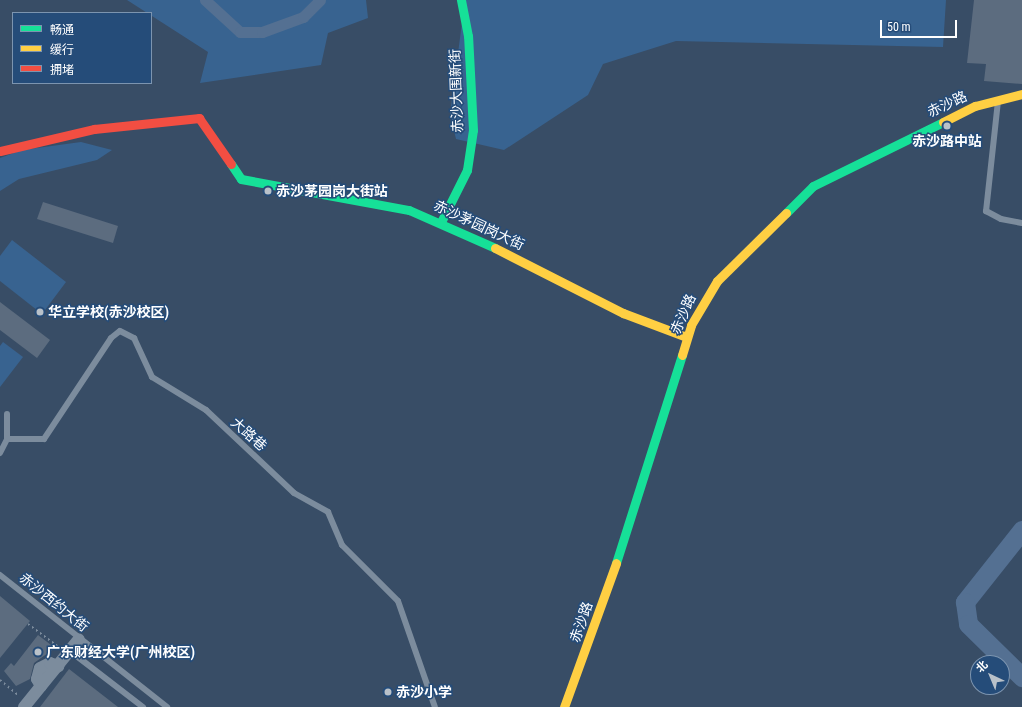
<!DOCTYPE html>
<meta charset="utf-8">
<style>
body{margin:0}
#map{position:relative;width:1022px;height:707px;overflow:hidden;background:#384d66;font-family:"Roboto Condensed","Noto Sans SC",sans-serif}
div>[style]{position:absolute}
.green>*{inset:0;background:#386390}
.canal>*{height:11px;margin:-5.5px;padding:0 5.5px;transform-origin:5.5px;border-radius:5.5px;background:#547092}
.river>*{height:19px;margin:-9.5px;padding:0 9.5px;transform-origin:9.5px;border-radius:9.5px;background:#547092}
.building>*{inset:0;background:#5c6c7f}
.path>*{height:2px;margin-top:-1px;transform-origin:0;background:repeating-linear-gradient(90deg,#7c8c9d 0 2px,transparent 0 5px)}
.lane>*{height:6px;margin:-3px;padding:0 3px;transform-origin:3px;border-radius:3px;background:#7c8c9d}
.street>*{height:12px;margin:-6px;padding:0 6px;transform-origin:6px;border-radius:6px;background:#7c8c9d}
.fast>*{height:9px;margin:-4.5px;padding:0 4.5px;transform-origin:4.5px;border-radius:4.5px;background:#16e098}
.slow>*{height:9px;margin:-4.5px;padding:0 4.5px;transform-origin:4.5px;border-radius:4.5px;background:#ffcf43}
.jam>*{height:9px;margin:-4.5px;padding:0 4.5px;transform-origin:4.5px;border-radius:4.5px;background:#f24e42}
.dots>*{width:11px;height:11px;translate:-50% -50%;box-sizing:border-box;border:2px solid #254c79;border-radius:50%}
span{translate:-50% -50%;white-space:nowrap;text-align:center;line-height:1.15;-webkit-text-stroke:3px #254c79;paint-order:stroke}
.street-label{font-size:14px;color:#fff}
.poi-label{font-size:14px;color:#fff;font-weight:700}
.left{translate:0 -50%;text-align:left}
.legend{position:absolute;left:12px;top:12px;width:140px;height:72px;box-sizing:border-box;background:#254c79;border:1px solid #7c94af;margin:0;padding:5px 7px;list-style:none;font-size:12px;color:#fff}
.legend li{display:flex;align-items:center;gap:8px;height:20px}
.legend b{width:20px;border:1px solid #7c94af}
.north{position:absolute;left:970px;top:655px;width:40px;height:40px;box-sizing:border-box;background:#254c79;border:1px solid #7c94af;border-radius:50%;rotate:316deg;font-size:11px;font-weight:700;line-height:16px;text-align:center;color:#fff}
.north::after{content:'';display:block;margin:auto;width:14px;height:18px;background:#b9c1c9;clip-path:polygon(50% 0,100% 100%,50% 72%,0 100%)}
.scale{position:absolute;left:880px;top:20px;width:77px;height:18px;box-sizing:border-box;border:2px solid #fff;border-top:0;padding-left:5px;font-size:12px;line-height:14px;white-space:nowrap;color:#fff;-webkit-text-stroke:3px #254c79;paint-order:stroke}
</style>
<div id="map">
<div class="green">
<div style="clip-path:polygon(127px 0,366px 0,368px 18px,328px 33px,321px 65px,200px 83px,208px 52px)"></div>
<div style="clip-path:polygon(465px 0,946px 0,943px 47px,676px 41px,603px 64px,588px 95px,504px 150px,456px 139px,450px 114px)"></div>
<div style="clip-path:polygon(81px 142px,112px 150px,97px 160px,19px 179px,0 191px,0 158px,22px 150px)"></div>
<div style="clip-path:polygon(12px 240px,66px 282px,42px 314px,0 281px,0 256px)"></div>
<div style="clip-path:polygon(3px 342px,23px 357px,0 387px,0 346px)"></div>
</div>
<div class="canal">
<div style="left:205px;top:0;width:47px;rotate:42.4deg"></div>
<div style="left:240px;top:32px;width:22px"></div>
<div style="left:262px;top:32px;width:44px;rotate:-20.1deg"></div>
<div style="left:303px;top:17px;width:24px;rotate:-45deg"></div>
</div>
<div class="river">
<div style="left:1022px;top:530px;width:92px;rotate:128.4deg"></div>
<div style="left:965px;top:602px;width:22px;rotate:82deg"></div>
<div style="left:968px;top:624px;width:76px;rotate:44.5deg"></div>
</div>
<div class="building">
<div style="clip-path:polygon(974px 0,1022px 0,1022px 84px,984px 81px,986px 64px,967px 63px)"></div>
<div style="clip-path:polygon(43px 202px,118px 226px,113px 243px,37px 219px)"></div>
<div style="clip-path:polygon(0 302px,50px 340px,37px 358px,0 330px)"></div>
<div style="clip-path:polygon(0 596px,30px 621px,0 658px)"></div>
<div style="clip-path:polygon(38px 635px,55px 648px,34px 663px,30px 679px,16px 686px,4px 671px,11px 663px,14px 666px)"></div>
<div style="clip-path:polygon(69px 669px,118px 707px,40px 707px)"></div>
</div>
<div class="path">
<div style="left:28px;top:624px;width:38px;rotate:37deg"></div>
<div style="left:0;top:680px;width:25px;rotate:40deg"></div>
</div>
<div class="lane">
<div style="left:998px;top:101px;width:111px;rotate:96.2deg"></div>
<div style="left:986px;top:211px;width:17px;rotate:28deg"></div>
<div style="left:1001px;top:219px;width:21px;rotate:11deg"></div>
<div style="left:7px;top:439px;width:37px"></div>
<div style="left:44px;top:439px;width:121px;rotate:-56.4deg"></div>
<div style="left:111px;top:338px;width:11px;rotate:-38deg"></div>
<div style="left:120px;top:331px;width:16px;rotate:27deg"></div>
<div style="left:134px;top:338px;width:43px;rotate:65.2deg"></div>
<div style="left:152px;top:377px;width:63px;rotate:31.4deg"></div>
<div style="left:206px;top:410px;width:121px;rotate:43.3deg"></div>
<div style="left:294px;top:493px;width:39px;rotate:29deg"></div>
<div style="left:328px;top:512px;width:36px;rotate:67deg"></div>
<div style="left:342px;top:545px;width:79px;rotate:45deg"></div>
<div style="left:398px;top:601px;width:112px;rotate:70.8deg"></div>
<div style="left:0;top:453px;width:16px;rotate:-63deg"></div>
<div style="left:7px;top:439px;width:25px;rotate:-90deg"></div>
<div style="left:0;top:575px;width:213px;rotate:38.3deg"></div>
<div style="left:70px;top:651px;width:92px;rotate:37.5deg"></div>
</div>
<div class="street">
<div style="left:41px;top:686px;width:8px;rotate:-120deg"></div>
<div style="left:37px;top:679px;width:11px;rotate:-75deg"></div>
<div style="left:40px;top:668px;width:11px;rotate:-27deg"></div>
<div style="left:50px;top:663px;width:9px;rotate:21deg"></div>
<div style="left:24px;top:707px;width:87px;rotate:-51deg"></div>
</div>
<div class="fast">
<div style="left:231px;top:164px;width:18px;rotate:56deg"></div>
<div style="left:241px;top:179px;width:171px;rotate:10.5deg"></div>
<div style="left:409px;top:210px;width:94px;rotate:23.8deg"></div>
<div style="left:786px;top:213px;width:38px;rotate:-45deg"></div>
<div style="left:813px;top:186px;width:145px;rotate:-26.2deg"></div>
<div style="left:441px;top:222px;width:58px;rotate:-63.4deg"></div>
<div style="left:467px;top:170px;width:40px;rotate:-81.5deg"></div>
<div style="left:473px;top:130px;width:94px;rotate:-93deg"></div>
<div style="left:468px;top:36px;width:37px;rotate:-101deg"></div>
<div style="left:616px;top:563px;width:218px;rotate:-72.4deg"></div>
</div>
<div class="slow">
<div style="left:943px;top:122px;width:36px;rotate:-27deg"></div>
<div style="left:975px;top:106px;width:49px;rotate:-14.3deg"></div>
<div style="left:495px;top:248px;width:144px;rotate:26.9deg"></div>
<div style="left:623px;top:313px;width:68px;rotate:20.6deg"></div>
<div style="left:682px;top:355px;width:31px;rotate:-73deg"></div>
<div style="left:691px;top:325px;width:51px;rotate:-59.4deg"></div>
<div style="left:717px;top:281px;width:97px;rotate:-44.6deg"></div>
<div style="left:564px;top:707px;width:153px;rotate:-70.1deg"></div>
</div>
<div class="jam">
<div style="left:0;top:151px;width:97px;rotate:-13.2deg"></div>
<div style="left:94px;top:129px;width:106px;rotate:-6deg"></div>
<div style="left:199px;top:118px;width:56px;rotate:55.2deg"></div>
</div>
<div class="dots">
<div style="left:947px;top:126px;background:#b9c1c9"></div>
<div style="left:268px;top:191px;background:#b9c1c9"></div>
<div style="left:40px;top:312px;background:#b9c1c9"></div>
<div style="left:38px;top:652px;background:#b9c1c9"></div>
<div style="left:388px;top:692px;background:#b9c1c9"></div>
</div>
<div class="street-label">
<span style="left:456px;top:91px;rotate:-92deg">赤沙大围新街</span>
<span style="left:947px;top:104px;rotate:-25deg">赤沙路</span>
<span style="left:479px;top:225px;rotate:25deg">赤沙茅园岗大街</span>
<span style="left:683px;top:314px;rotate:-66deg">赤沙路</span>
<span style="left:249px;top:434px;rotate:42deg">大路巷</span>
<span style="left:54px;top:602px;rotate:39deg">赤沙西约大街</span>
<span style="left:581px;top:622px;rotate:-71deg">赤沙路</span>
</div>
<div class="poi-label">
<span style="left:947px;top:141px">赤沙路中站</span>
<span class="left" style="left:276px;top:191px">赤沙茅园岗大街站</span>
<span class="left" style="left:48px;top:312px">华立学校(赤沙校区)</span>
<span class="left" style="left:46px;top:652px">广东财经大学(广州校区)</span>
<span class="left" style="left:396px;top:692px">赤沙小学</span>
</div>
<ul class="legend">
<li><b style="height:5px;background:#16e098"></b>畅通</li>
<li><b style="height:5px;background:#ffcf43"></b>缓行</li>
<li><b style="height:5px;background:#f24e42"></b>拥堵</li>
</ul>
<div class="north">北</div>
<div class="scale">50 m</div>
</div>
